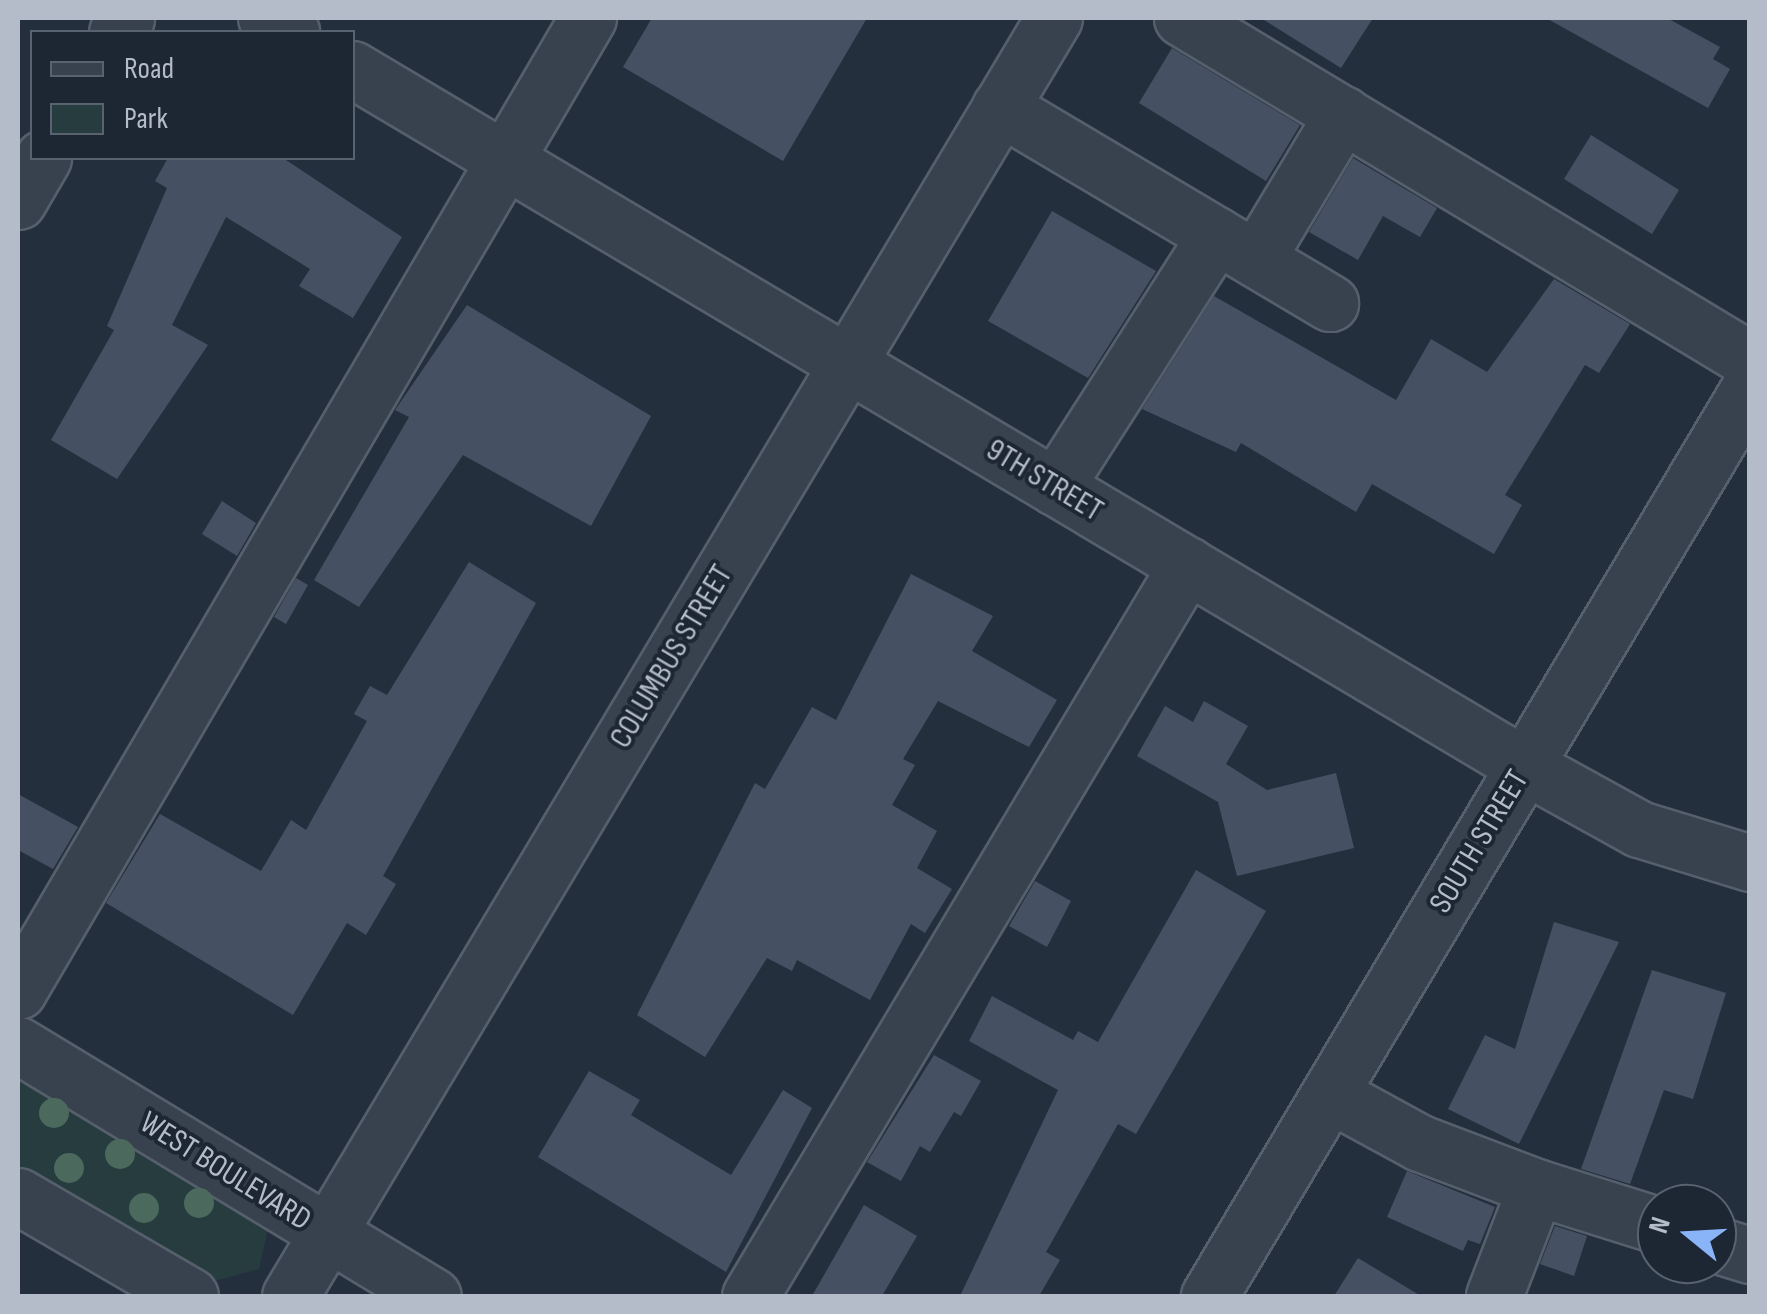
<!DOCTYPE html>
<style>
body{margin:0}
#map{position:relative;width:1767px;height:1314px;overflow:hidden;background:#242f3e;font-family:"Sofia Sans Condensed",sans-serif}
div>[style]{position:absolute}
.green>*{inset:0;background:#263c3f}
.building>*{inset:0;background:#455162}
.roads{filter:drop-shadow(2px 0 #565f6c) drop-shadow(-2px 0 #565f6c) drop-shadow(0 2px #565f6c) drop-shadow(0 -2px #565f6c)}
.minor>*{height:55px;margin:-27.5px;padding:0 27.5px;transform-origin:27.5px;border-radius:27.5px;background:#38414e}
.trees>*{width:30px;height:30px;margin:-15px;border-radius:50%;background:#4b6a5d}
span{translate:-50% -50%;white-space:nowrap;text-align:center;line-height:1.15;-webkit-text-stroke:8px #1d2633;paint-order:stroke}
.street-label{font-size:32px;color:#b4bcc9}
.frame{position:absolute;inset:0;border:20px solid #b4bcc9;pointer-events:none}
.legend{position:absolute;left:30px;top:30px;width:325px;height:130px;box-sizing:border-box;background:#1d2633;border:2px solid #59626f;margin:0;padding:12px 18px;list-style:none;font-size:30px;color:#b4bcc9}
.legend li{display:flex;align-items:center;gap:20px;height:50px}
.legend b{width:50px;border:2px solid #59626f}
.north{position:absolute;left:1637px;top:1184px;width:100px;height:100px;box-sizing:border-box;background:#1d2633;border:2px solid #59626f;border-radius:50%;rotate:288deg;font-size:28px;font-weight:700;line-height:40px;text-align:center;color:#b4bcc9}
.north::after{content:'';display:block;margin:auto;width:35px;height:45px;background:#8ab4f8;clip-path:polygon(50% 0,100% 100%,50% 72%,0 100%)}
</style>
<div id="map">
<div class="green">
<div style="clip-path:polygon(18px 1066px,252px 1204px,268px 1229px,259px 1269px,211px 1282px,18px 1169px)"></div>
</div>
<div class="building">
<div style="clip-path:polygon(652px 18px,867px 18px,783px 161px,623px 67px)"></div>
<div style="clip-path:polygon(1261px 18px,1373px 18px,1341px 68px)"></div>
<div style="clip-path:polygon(1546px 18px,1667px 18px,1720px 47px,1713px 59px,1730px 69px,1708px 108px)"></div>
<div style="clip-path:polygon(1172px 48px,1300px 125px,1266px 181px,1139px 103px)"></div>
<div style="clip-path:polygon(1591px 135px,1679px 190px,1652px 234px,1564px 179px)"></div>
<div style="clip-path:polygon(168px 158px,283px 158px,402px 237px,353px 318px,299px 286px,310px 269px,226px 217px,172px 325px,208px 345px,117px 479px,51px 440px,114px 330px,107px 326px,167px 188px,155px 181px)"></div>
<div style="clip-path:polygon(1353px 158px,1437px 208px,1420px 237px,1383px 216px,1358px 260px,1309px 232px)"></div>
<div style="clip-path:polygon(1052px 211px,1156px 271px,1088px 378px,988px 321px)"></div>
<div style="clip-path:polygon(1554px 279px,1630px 324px,1599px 373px,1585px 365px,1505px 495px,1522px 505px,1494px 554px,1372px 484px,1356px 512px,1241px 443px,1236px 452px,1142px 409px,1214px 296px,1396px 400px,1431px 339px,1487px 372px)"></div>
<div style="clip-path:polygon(467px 305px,651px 416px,591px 526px,463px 455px,359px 607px,314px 580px,409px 417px,395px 410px)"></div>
<div style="clip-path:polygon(222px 501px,256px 523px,237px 556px,202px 534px)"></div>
<div style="clip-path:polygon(469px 562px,536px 603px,383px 876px,396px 884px,366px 935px,347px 923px,293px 1015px,106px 903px,160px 814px,261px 871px,291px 820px,306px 830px,367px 721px,354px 714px,370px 686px,387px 695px)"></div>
<div style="clip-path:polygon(911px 574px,993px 616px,972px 651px,1057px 700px,1029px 747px,938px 701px,903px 759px,915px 765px,892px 805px,937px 831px,917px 868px,952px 889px,925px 933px,911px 924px,870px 1000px,797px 960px,792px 971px,767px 958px,705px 1057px,637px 1015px,755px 783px,765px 789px,812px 707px,836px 720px)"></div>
<div style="clip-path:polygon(296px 578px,308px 585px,286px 624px,274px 617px)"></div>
<div style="clip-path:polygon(1204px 701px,1248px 726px,1226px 764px,1267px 790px,1336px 773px,1354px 848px,1237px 876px,1218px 802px,1137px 756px,1165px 706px,1193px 722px)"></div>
<div style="clip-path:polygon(18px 794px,78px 827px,53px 869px,18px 850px)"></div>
<div style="clip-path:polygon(1196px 870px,1266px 911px,1136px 1134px,1118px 1124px,1046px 1252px,1060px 1260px,1039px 1296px,960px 1296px,1058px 1090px,969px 1041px,992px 996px,1073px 1040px,1078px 1031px,1098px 1042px)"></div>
<div style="clip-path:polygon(1035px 881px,1071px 901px,1047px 947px,1009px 926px)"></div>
<div style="clip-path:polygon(1554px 922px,1619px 942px,1519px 1144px,1448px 1109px,1485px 1035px,1515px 1049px)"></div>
<div style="clip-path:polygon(1652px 970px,1726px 993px,1693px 1099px,1664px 1090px,1630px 1184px,1581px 1169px)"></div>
<div style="clip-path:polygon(934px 1055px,981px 1081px,961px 1116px,954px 1112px,930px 1152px,920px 1146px,901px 1181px,867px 1162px)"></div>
<div style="clip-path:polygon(589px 1071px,640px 1100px,631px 1115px,731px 1175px,783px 1090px,812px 1108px,726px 1272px,538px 1157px)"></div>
<div style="clip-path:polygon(1407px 1171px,1495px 1207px,1480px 1244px,1468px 1240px,1463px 1251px,1387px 1217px)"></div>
<div style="clip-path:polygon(864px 1205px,917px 1236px,882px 1296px,812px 1296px)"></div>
<div style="clip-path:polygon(1555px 1226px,1587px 1236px,1574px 1276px,1540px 1264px)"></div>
<div style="clip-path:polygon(1358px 1258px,1421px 1296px,1334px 1296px)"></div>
</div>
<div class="roads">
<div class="minor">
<div style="left:266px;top:18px;width:29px;rotate:29deg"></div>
<div style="left:1182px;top:18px;width:663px;rotate:31.05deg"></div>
<div style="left:117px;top:32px;width:17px;rotate:-57deg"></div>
<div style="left:352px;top:69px;width:1364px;rotate:30.72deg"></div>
<div style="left:1525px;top:766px;width:130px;rotate:28.9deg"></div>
<div style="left:1639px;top:829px;width:116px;rotate:17deg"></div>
<div style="left:1000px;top:107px;width:384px;rotate:30.7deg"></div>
<div style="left:18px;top:201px;width:50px;rotate:-59.8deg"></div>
<div style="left:1256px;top:259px;width:169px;rotate:-59deg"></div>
<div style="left:1055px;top:487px;width:299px;rotate:-57.4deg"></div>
<div style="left:18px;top:991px;width:1128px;rotate:-59.64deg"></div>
<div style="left:18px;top:1045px;width:485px;rotate:31.2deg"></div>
<div style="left:1330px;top:1094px;width:102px;rotate:28.6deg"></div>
<div style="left:1420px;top:1143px;width:124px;rotate:20.8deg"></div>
<div style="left:1536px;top:1187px;width:117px;rotate:111.1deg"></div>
<div style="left:1536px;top:1187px;width:127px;rotate:17.4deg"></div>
<div style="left:18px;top:1196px;width:199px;rotate:30.2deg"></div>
<div style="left:1717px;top:1245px;width:34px;rotate:17deg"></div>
<div style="left:290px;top:1296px;width:1489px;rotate:-59.13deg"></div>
<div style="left:750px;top:1296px;width:852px;rotate:-59.13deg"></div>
<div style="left:1209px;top:1296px;width:1058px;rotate:-59.24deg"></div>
</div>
</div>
<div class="trees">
<div style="left:54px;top:1113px"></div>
<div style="left:120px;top:1154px"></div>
<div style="left:69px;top:1168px"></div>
<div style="left:199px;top:1203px"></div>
<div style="left:144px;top:1208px"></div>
</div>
<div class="street-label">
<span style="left:1044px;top:481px;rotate:31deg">9TH STREET</span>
<span style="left:672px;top:657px;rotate:-59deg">COLUMBUS STREET</span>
<span style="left:1480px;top:842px;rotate:-59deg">SOUTH STREET</span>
<span style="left:225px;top:1172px;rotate:32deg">WEST BOULEVARD</span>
</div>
<div class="frame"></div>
<ul class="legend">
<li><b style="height:12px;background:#38414e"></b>Road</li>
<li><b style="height:28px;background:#263c3f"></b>Park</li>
</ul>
<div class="north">N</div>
</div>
